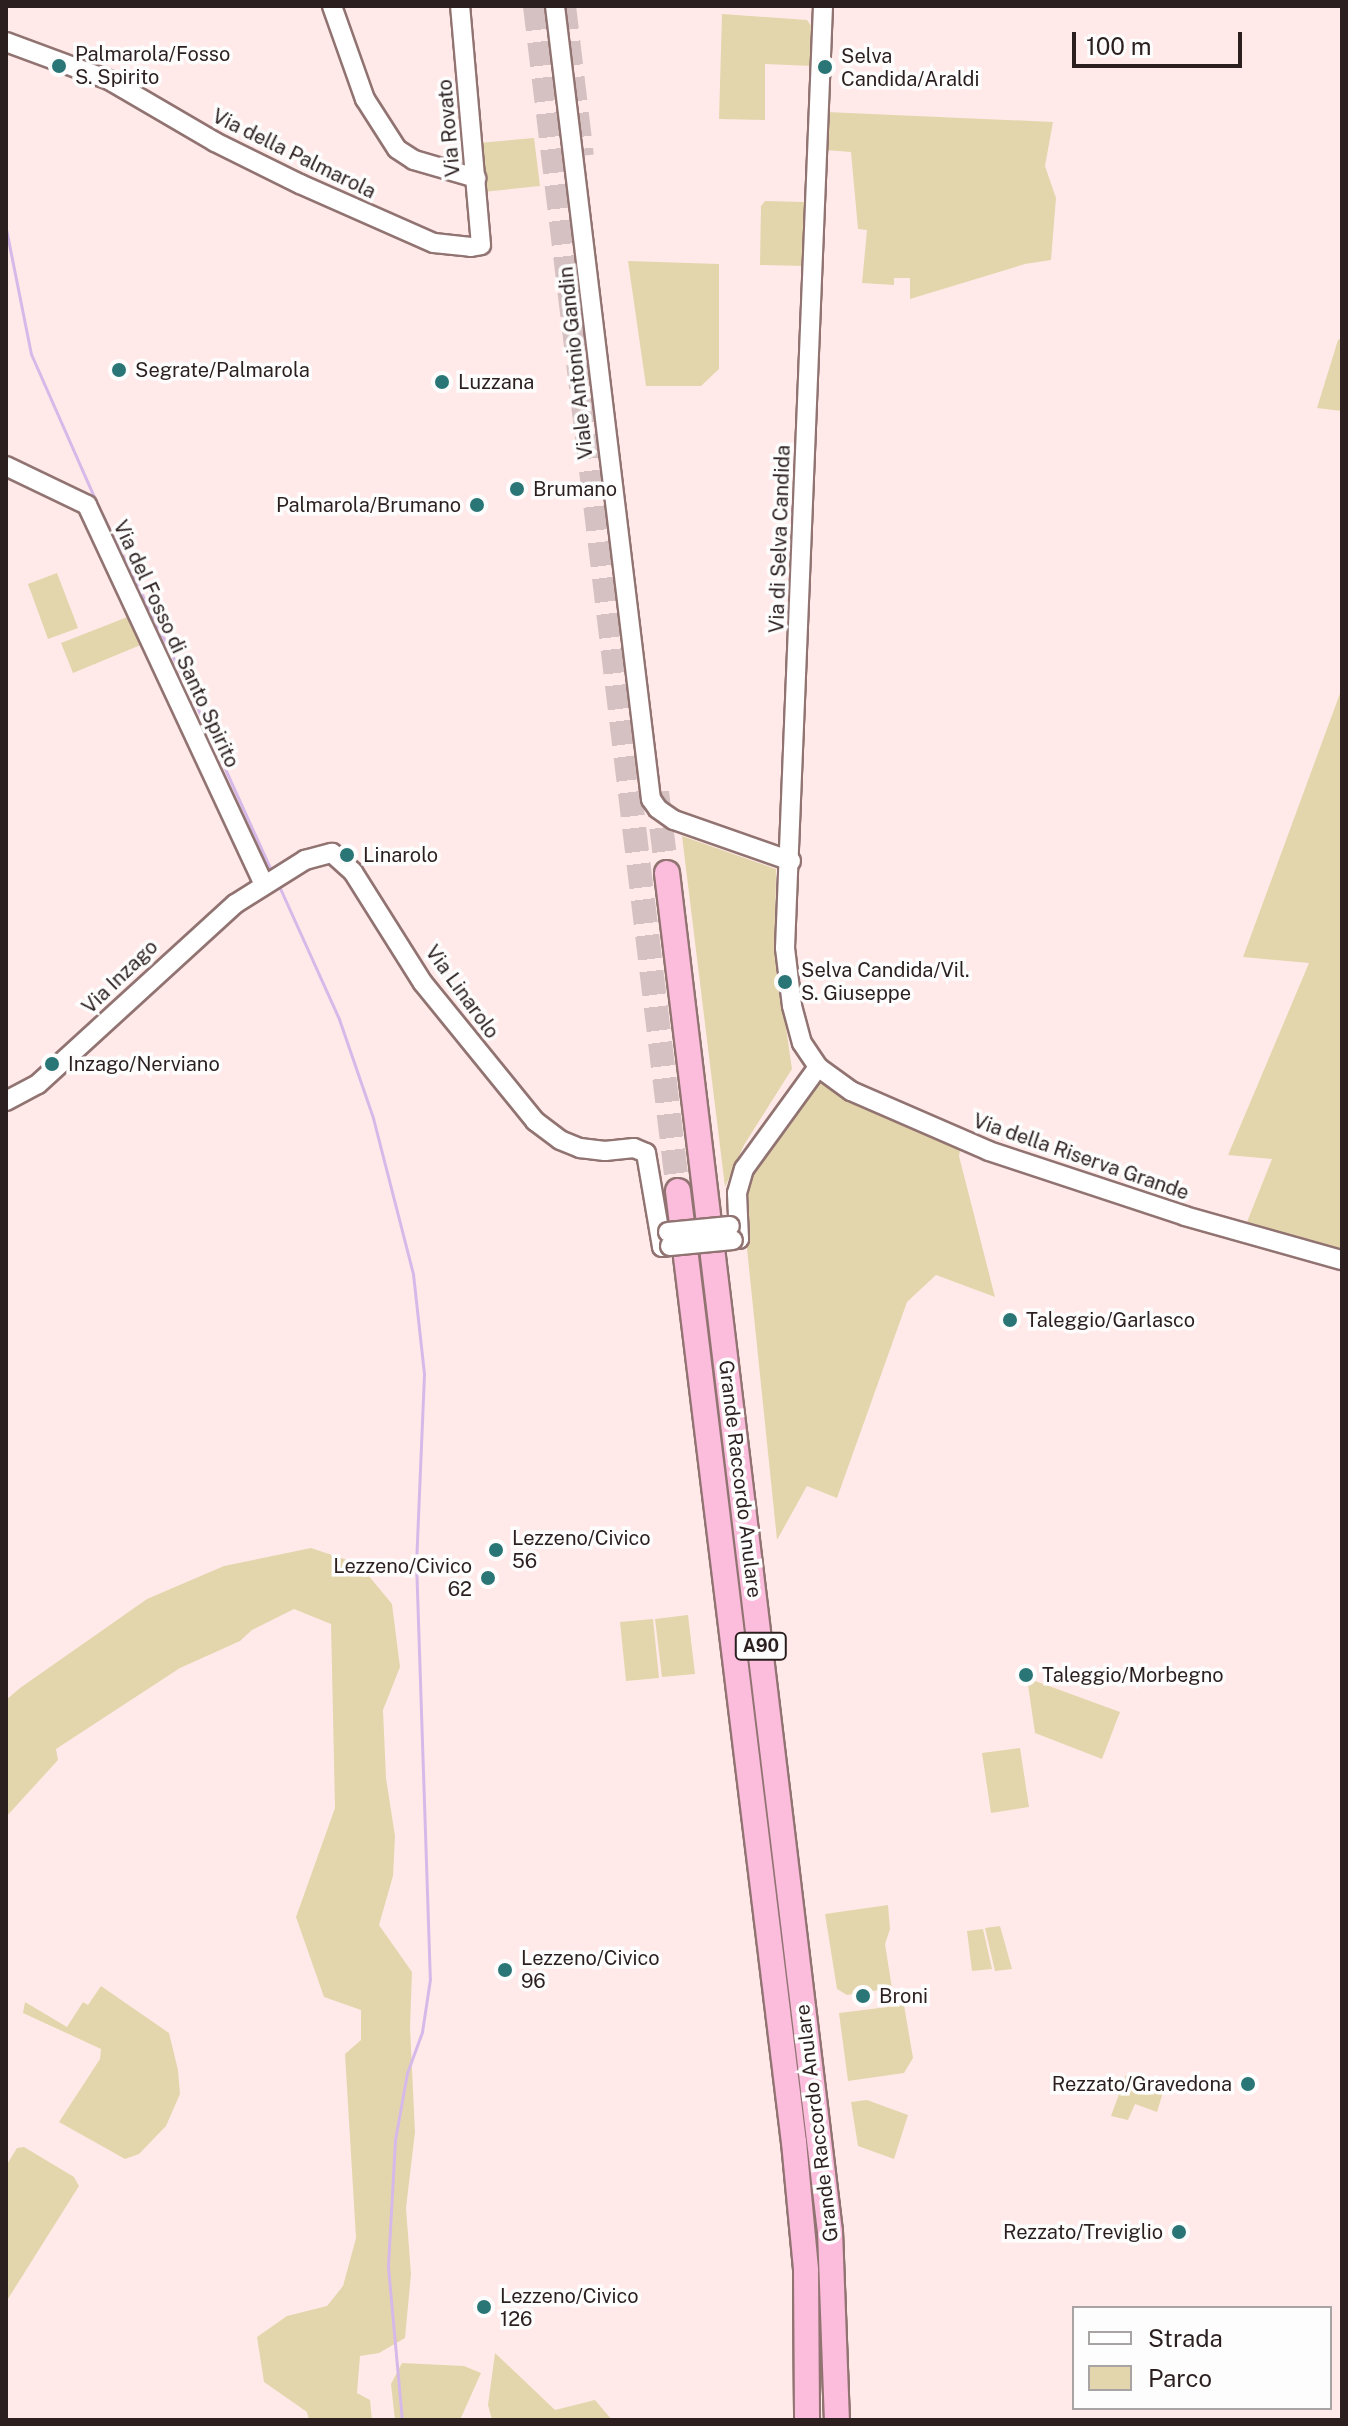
<!DOCTYPE html>
<style>
body{margin:0}
#map{position:relative;width:1348px;height:2426px;overflow:hidden;background:#ffeae9;font-family:"Public Sans",sans-serif}
div>[style]{position:absolute}
.green>*{inset:0;background:#e4d6ac}
.stream>*{height:3px;margin:-1.5px;padding:0 1.5px;transform-origin:1.5px;border-radius:1.5px;background:#d7b9e9}
.highway-tunnel>*{height:24px;margin-top:-12px;transform-origin:0;background:repeating-linear-gradient(90deg,#d5c1c1 0 24px,transparent 0 36px)}
.roads{filter:drop-shadow(2px 0 #917472) drop-shadow(-2px 0 #917472) drop-shadow(0 2px #917472) drop-shadow(0 -2px #917472)}
.secondary>*{height:18px;margin:-9px;padding:0 9px;transform-origin:9px;border-radius:9px;background:#fff}
.highway>*{height:24px;margin:-12px;padding:0 12px;transform-origin:12px;border-radius:12px;background:#fcbcdc}
.bridges{filter:drop-shadow(2px 0 #917472) drop-shadow(-2px 0 #917472) drop-shadow(0 2px #917472) drop-shadow(0 -2px #917472)}
.secondary-bridge>*{height:18px;margin:-9px;padding:0 9px;transform-origin:9px;border-radius:9px;background:#fff}
.dots>*{width:22px;height:22px;translate:-50% -50%;box-sizing:border-box;border:4px solid #fdfdfd;border-radius:50%}
span{translate:-50% -50%;white-space:nowrap;text-align:center;line-height:1.15;-webkit-text-stroke:7px #fdfdfd;paint-order:stroke}
.shield-label span{padding:2px 6px;background:#fdfdfd;border:2px solid;border-radius:6px;-webkit-text-stroke-width:0}
.shield-label{font-size:18px;color:#2b1f1f;font-weight:700}
.poi-label{font-size:20px;color:#2b1f1f}
.left{translate:0 -50%;text-align:left}
.right{translate:-100% -50%;text-align:right}
.street-label{font-size:20px;color:#2b1f1f}
.frame{position:absolute;inset:0;border:8px solid #2b1f1f;pointer-events:none}
.legend{position:absolute;left:1072px;top:2306px;width:260px;height:104px;box-sizing:border-box;background:#fdfdfd;border:2px solid #a9a4a4;margin:0;padding:10px 14px;list-style:none;font-size:24px;color:#2b1f1f}
.legend li{display:flex;align-items:center;gap:16px;height:40px}
.legend b{width:40px;border:2px solid #a9a4a4}
.scale{position:absolute;left:1072px;top:32px;width:170px;height:36px;box-sizing:border-box;border:4px solid #2b1f1f;border-top:0;padding-left:10px;font-size:24px;line-height:28px;white-space:nowrap;color:#2b1f1f;-webkit-text-stroke:6px #fdfdfd;paint-order:stroke}
</style>
<div id="map">
<div class="green">
<div style="clip-path:polygon(722px 14px,807px 20px,814px 30px,813px 66px,765px 64px,765px 120px,719px 119px)"></div>
<div style="clip-path:polygon(826px 112px,1053px 122px,1045px 166px,1056px 198px,1051px 260px,1025px 264px,910px 299px,910px 278px,894px 278px,894px 285px,862px 283px,867px 230px,858px 229px,851px 152px,825px 150px)"></div>
<div style="clip-path:polygon(534px 138px,540px 186px,483px 192px,478px 143px)"></div>
<div style="clip-path:polygon(765px 201px,805px 202px,805px 266px,760px 265px,761px 206px)"></div>
<div style="clip-path:polygon(628px 261px,719px 264px,719px 369px,701px 386px,646px 386px)"></div>
<div style="clip-path:polygon(1342px 338px,1342px 411px,1317px 408px,1338px 340px)"></div>
<div style="clip-path:polygon(57px 573px,78px 628px,48px 639px,28px 584px)"></div>
<div style="clip-path:polygon(130px 616px,143px 644px,73px 673px,61px 643px)"></div>
<div style="clip-path:polygon(1342px 688px,1342px 1249px,1247px 1222px,1272px 1159px,1228px 1155px,1309px 963px,1243px 957px)"></div>
<div style="clip-path:polygon(682px 836px,776px 869px,775px 951px,792px 1069px,744px 1145px,725px 1187px)"></div>
<div style="clip-path:polygon(816px 1076px,961px 1145px,959px 1156px,995px 1297px,936px 1275px,907px 1302px,837px 1498px,807px 1486px,777px 1540px,746px 1239px,745px 1187px,758px 1159px)"></div>
<div style="clip-path:polygon(311px 1548px,359px 1564px,392px 1604px,400px 1667px,383px 1710px,386px 1778px,395px 1836px,393px 1876px,379px 1925px,412px 1972px,410px 2027px,415px 2132px,406px 2208px,411px 2274px,405px 2338px,379px 2353px,360px 2356px,357px 2393px,370px 2400px,372px 2420px,309px 2420px,307px 2412px,264px 2382px,257px 2337px,287px 2316px,327px 2306px,343px 2286px,356px 2238px,345px 2054px,361px 2040px,361px 2010px,324px 1997px,296px 1917px,335px 1808px,331px 1624px,294px 1609px,252px 1630px,240px 1641px,180px 1668px,56px 1749px,58px 1760px,6px 1817px,6px 1700px,20px 1688px,147px 1599px,224px 1566px)"></div>
<div style="clip-path:polygon(688px 1615px,695px 1674px,662px 1677px,655px 1619px)"></div>
<div style="clip-path:polygon(653px 1619px,659px 1678px,626px 1681px,620px 1622px)"></div>
<div style="clip-path:polygon(1027px 1678px,1120px 1712px,1102px 1759px,1035px 1733px)"></div>
<div style="clip-path:polygon(1020px 1748px,1029px 1807px,991px 1813px,982px 1753px)"></div>
<div style="clip-path:polygon(888px 1905px,890px 1929px,885px 1944px,892px 1988px,847px 1995px,837px 1989px,825px 1914px)"></div>
<div style="clip-path:polygon(1000px 1926px,1012px 1969px,995px 1971px,985px 1928px)"></div>
<div style="clip-path:polygon(983px 1929px,992px 1969px,972px 1971px,967px 1931px)"></div>
<div style="clip-path:polygon(101px 1986px,169px 2033px,178px 2070px,180px 2094px,166px 2126px,139px 2154px,125px 2159px,59px 2122px,100px 2059px,101px 2049px,23px 2013px,25px 2002px,67px 2027px,83px 2002px,88px 2005px)"></div>
<div style="clip-path:polygon(904px 2005px,913px 2058px,904px 2073px,848px 2081px,839px 2013px)"></div>
<div style="clip-path:polygon(1126px 2075px,1164px 2089px,1157px 2112px,1135px 2104px,1128px 2120px,1111px 2116px)"></div>
<div style="clip-path:polygon(867px 2100px,908px 2115px,894px 2159px,858px 2146px,851px 2102px)"></div>
<div style="clip-path:polygon(24px 2147px,74px 2177px,79px 2186px,6px 2302px,6px 2166px,17px 2148px)"></div>
<div style="clip-path:polygon(495px 2353px,555px 2410px,595px 2400px,612px 2420px,492px 2420px,488px 2405px)"></div>
<div style="clip-path:polygon(402px 2363px,464px 2366px,481px 2373px,460px 2420px,395px 2420px,391px 2384px)"></div>
</div>
<div class="stream">
<div style="left:6px;top:229px;width:127px;rotate:78.7deg"></div>
<div style="left:31px;top:354px;width:166px;rotate:66.2deg"></div>
<div style="left:98px;top:506px;width:200px;rotate:63.6deg"></div>
<div style="left:187px;top:685px;width:205px;rotate:65.6deg"></div>
<div style="left:279px;top:886px;width:146px;rotate:65.7deg"></div>
<div style="left:339px;top:1019px;width:105px;rotate:71deg"></div>
<div style="left:373px;top:1118px;width:161px;rotate:75.6deg"></div>
<div style="left:413px;top:1274px;width:101px;rotate:83.7deg"></div>
<div style="left:424px;top:1374px;width:187px;rotate:92.4deg"></div>
<div style="left:416px;top:1561px;width:418px;rotate:88.1deg"></div>
<div style="left:430px;top:1979px;width:54px;rotate:98.6deg"></div>
<div style="left:422px;top:2032px;width:44px;rotate:110.1deg"></div>
<div style="left:407px;top:2073px;width:68px;rotate:100.2deg"></div>
<div style="left:395px;top:2140px;width:127px;rotate:93.2deg"></div>
<div style="left:388px;top:2267px;width:154px;rotate:84.8deg"></div>
</div>
<div class="highway-tunnel">
<div style="left:535px;top:6px;width:1194px;rotate:83.12deg"></div>
<div style="left:564px;top:6px;width:151px;rotate:83.2deg"></div>
<div style="left:657px;top:792px;width:82px;rotate:83deg"></div>
</div>
<div class="roads">
<div class="secondary">
<div style="left:332px;top:6px;width:99px;rotate:70.5deg"></div>
<div style="left:365px;top:99px;width:59px;rotate:57.4deg"></div>
<div style="left:397px;top:149px;width:20px;rotate:33deg"></div>
<div style="left:414px;top:160px;width:65px;rotate:16.2deg"></div>
<div style="left:555px;top:6px;width:799px;rotate:83.1deg"></div>
<div style="left:651px;top:799px;width:12px;rotate:55deg"></div>
<div style="left:658px;top:809px;width:19px;rotate:35deg"></div>
<div style="left:674px;top:820px;width:124px;rotate:19.3deg"></div>
<div style="left:823px;top:6px;width:943px;rotate:92.31deg"></div>
<div style="left:785px;top:948px;width:58px;rotate:83.1deg"></div>
<div style="left:792px;top:1006px;width:38px;rotate:75deg"></div>
<div style="left:802px;top:1043px;width:29px;rotate:56deg"></div>
<div style="left:818px;top:1067px;width:41px;rotate:36deg"></div>
<div style="left:851px;top:1091px;width:150px;rotate:23.5deg"></div>
<div style="left:989px;top:1151px;width:206px;rotate:18.3deg"></div>
<div style="left:1185px;top:1216px;width:163px;rotate:15.7deg"></div>
<div style="left:6px;top:42px;width:110px;rotate:20.3deg"></div>
<div style="left:109px;top:80px;width:123px;rotate:30.3deg"></div>
<div style="left:215px;top:142px;width:95px;rotate:26.3deg"></div>
<div style="left:300px;top:184px;width:146px;rotate:23.8deg"></div>
<div style="left:434px;top:243px;width:37px;rotate:6deg"></div>
<div style="left:471px;top:247px;width:10px;rotate:-11deg"></div>
<div style="left:481px;top:245px;width:240px;rotate:-95deg"></div>
<div style="left:6px;top:466px;width:90px;rotate:25.7deg"></div>
<div style="left:87px;top:505px;width:417px;rotate:65deg"></div>
<div style="left:6px;top:1101px;width:36px;rotate:-28deg"></div>
<div style="left:38px;top:1084px;width:267px;rotate:-42.4deg"></div>
<div style="left:235px;top:904px;width:83px;rotate:-32.2deg"></div>
<div style="left:305px;top:860px;width:28px;rotate:-15deg"></div>
<div style="left:332px;top:853px;width:28px;rotate:42deg"></div>
<div style="left:353px;top:872px;width:131px;rotate:57.8deg"></div>
<div style="left:423px;top:983px;width:178px;rotate:50.9deg"></div>
<div style="left:535px;top:1121px;width:31px;rotate:37deg"></div>
<div style="left:560px;top:1140px;width:22px;rotate:22deg"></div>
<div style="left:580px;top:1148px;width:25px;rotate:7deg"></div>
<div style="left:605px;top:1151px;width:29px;rotate:-6deg"></div>
<div style="left:634px;top:1148px;width:13px;rotate:23deg"></div>
<div style="left:646px;top:1153px;width:95px;rotate:80.3deg"></div>
<div style="left:662px;top:1247px;width:8px;rotate:-7deg"></div>
<div style="left:735px;top:1239px;width:4px"></div>
<div style="left:739px;top:1239px;width:46px;rotate:-92.5deg"></div>
<div style="left:737px;top:1193px;width:25px;rotate:-74deg"></div>
<div style="left:744px;top:1169px;width:126px;rotate:-54deg"></div>
</div>
<div class="highway">
<div style="left:667px;top:873px;width:1368px;rotate:83.16deg"></div>
<div style="left:830px;top:2231px;width:189px;rotate:87.9deg"></div>
<div style="left:678px;top:1191px;width:958px;rotate:83.05deg"></div>
<div style="left:794px;top:2142px;width:129px;rotate:84.6deg"></div>
<div style="left:806px;top:2270px;width:150px;rotate:89.6deg"></div>
</div>
</div>
<div class="bridges">
<div class="secondary-bridge">
<div style="left:668px;top:1232px;width:62px;rotate:-5.5deg"></div>
<div style="left:670px;top:1246px;width:63px;rotate:-5.4deg"></div>
</div>
</div>
<div class="dots">
<div style="left:59px;top:66px;background:#2a7575"></div>
<div style="left:825px;top:67px;background:#2a7575"></div>
<div style="left:119px;top:370px;background:#2a7575"></div>
<div style="left:442px;top:382px;background:#2a7575"></div>
<div style="left:517px;top:489px;background:#2a7575"></div>
<div style="left:477px;top:505px;background:#2a7575"></div>
<div style="left:347px;top:855px;background:#2a7575"></div>
<div style="left:785px;top:982px;background:#2a7575"></div>
<div style="left:52px;top:1064px;background:#2a7575"></div>
<div style="left:1010px;top:1320px;background:#2a7575"></div>
<div style="left:496px;top:1550px;background:#2a7575"></div>
<div style="left:488px;top:1578px;background:#2a7575"></div>
<div style="left:1026px;top:1675px;background:#2a7575"></div>
<div style="left:505px;top:1970px;background:#2a7575"></div>
<div style="left:863px;top:1996px;background:#2a7575"></div>
<div style="left:1248px;top:2084px;background:#2a7575"></div>
<div style="left:1179px;top:2232px;background:#2a7575"></div>
<div style="left:484px;top:2307px;background:#2a7575"></div>
</div>
<div class="shield-label">
<span style="left:761px;top:1646px">A90</span>
</div>
<div class="poi-label">
<span class="left" style="left:75px;top:66px">Palmarola/Fosso<br>S. Spirito</span>
<span class="left" style="left:841px;top:68px">Selva<br>Candida/Araldi</span>
<span class="left" style="left:135px;top:370px">Segrate/Palmarola</span>
<span class="left" style="left:458px;top:382px">Luzzana</span>
<span class="left" style="left:533px;top:489px">Brumano</span>
<span class="right" style="left:461px;top:505px">Palmarola/Brumano</span>
<span class="left" style="left:363px;top:855px">Linarolo</span>
<span class="left" style="left:801px;top:982px">Selva Candida/Vil.<br>S. Giuseppe</span>
<span class="left" style="left:68px;top:1064px">Inzago/Nerviano</span>
<span class="left" style="left:1026px;top:1320px">Taleggio/Garlasco</span>
<span class="left" style="left:512px;top:1550px">Lezzeno/Civico<br>56</span>
<span class="right" style="left:472px;top:1578px">Lezzeno/Civico<br>62</span>
<span class="left" style="left:1042px;top:1675px">Taleggio/Morbegno</span>
<span class="left" style="left:521px;top:1970px">Lezzeno/Civico<br>96</span>
<span class="left" style="left:879px;top:1996px">Broni</span>
<span class="right" style="left:1232px;top:2084px">Rezzato/Gravedona</span>
<span class="right" style="left:1163px;top:2232px">Rezzato/Treviglio</span>
<span class="left" style="left:500px;top:2308px">Lezzeno/Civico<br>126</span>
</div>
<div class="street-label">
<span style="left:449px;top:128px;rotate:-95deg">Via Rovato</span>
<span style="left:294px;top:154px;rotate:26deg">Via della Palmarola</span>
<span style="left:576px;top:363px;rotate:-96deg">Viale Antonio Gandin</span>
<span style="left:780px;top:539px;rotate:-88deg">Via di Selva Candida</span>
<span style="left:176px;top:644px;rotate:65deg">Via del Fosso di Santo Spirito</span>
<span style="left:120px;top:977px;rotate:-44deg">Via Inzago</span>
<span style="left:462px;top:992px;rotate:54deg">Via Linarolo</span>
<span style="left:1081px;top:1157px;rotate:19deg">Via della Riserva Grande</span>
<span style="left:740px;top:1479px;rotate:83deg">Grande Raccordo Anulare</span>
<span style="left:817px;top:2123px;rotate:-97deg">Grande Raccordo Anulare</span>
</div>
<div class="frame"></div>
<ul class="legend">
<li><b style="height:10px;background:#fff"></b>Strada</li>
<li><b style="height:22px;background:#e4d6ac"></b>Parco</li>
</ul>
<div class="scale">100 m</div>
</div>
